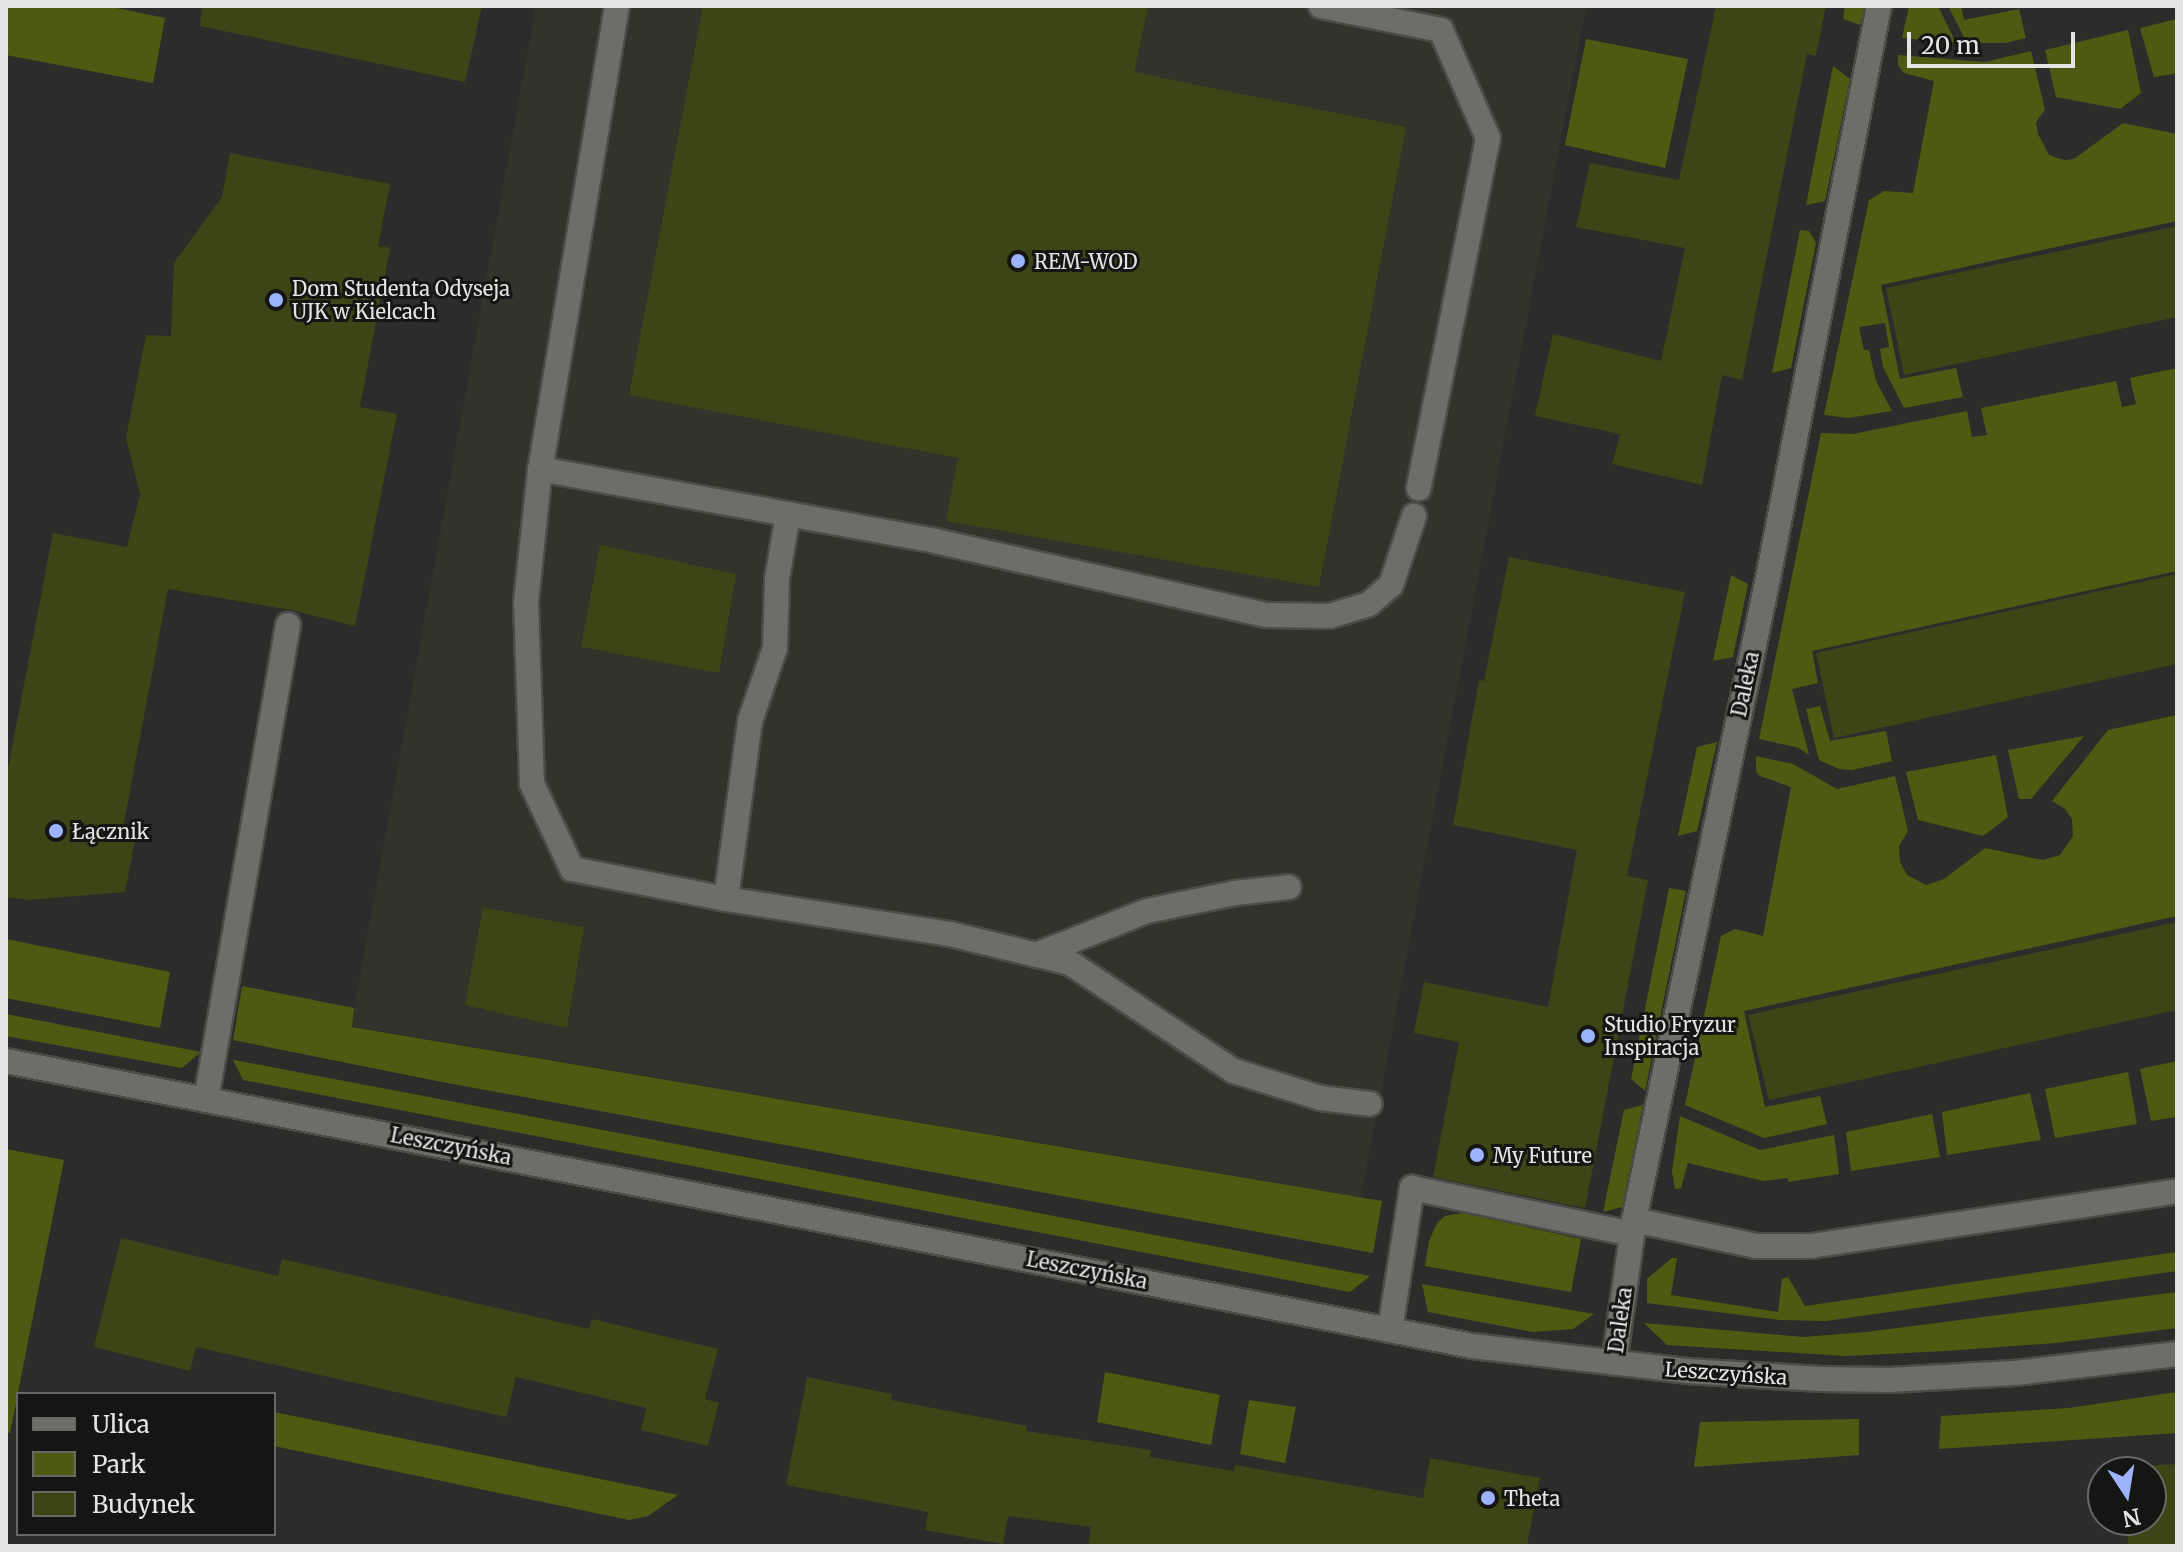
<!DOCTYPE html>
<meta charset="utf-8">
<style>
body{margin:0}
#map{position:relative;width:2183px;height:1552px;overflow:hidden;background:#2c2d2a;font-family:Merriweather,serif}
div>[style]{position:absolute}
.built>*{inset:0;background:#31342b}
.green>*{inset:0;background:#4e5a12}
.building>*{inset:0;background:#3c4516}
.roads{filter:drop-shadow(2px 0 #4b4b48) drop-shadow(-2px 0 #4b4b48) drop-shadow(0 2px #4b4b48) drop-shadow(0 -2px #4b4b48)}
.lane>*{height:24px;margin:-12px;padding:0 12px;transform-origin:12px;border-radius:12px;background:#6d6e6a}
.street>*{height:24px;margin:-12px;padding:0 12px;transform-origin:12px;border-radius:12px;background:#6d6e6a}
.dots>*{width:22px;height:22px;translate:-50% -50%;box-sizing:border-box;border:4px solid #151514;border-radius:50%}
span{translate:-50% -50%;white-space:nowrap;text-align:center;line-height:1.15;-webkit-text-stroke:6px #151514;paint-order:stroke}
.poi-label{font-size:20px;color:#e4e5e3}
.left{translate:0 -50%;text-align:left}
.street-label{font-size:20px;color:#e4e5e3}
.frame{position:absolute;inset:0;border:8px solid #e4e5e3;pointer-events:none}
.legend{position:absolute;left:16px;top:1392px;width:260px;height:144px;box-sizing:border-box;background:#151514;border:2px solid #686867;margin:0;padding:10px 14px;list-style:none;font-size:24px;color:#e4e5e3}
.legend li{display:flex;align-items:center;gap:16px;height:40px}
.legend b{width:40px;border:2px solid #686867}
.north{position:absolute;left:2087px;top:1456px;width:80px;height:80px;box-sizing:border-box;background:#151514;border:2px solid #686867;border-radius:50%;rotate:168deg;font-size:22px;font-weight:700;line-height:32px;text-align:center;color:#e4e5e3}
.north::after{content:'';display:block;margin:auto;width:28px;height:36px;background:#9bb4fd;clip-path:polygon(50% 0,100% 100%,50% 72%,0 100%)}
.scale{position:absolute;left:1907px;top:32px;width:168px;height:36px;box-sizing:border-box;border:4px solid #e4e5e3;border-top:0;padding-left:10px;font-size:24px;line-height:28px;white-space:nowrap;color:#e4e5e3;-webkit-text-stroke:6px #151514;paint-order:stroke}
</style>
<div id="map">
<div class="built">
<div style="clip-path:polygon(536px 6px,1586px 6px,1361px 1197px,351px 1026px)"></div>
</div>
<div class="green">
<div style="clip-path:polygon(6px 6px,107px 6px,165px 18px,153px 83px,6px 55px)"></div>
<div style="clip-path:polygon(1845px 6px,1865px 6px,1860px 25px,1843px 19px)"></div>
<div style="clip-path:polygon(1909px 6px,1938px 6px,1956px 43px,1902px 38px)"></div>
<div style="clip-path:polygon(1948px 6px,1961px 6px,1964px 20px,2019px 9px,2026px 38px,2005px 43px,1967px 43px)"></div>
<div style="clip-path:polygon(2177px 19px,2177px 69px,2174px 74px,2154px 77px,2140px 28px)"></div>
<div style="clip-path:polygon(2128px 30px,2141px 93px,2120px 109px,2056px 97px,2045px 50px)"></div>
<div style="clip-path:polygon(1586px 39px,1688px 59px,1665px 168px,1565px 145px)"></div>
<div style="clip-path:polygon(2031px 51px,2045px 110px,2036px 122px,2038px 134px,2049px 155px,2064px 160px,2074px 159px,2123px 123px,2177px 134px,2177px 221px,1881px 285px,1900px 379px,1956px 368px,1963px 397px,1904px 408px,1883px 367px,1880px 349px,1889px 347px,1885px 323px,1859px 327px,1864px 350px,1869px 350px,1876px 381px,1892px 411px,1848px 418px,1824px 415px,1869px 200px,1884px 191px,1913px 193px,1934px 81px,1904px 73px,1898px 65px,1898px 55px,1985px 62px)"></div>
<div style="clip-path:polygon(1833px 66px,1850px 79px,1825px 201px,1806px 205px)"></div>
<div style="clip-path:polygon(1800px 230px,1809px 231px,1816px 243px,1791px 368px,1772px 373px)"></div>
<div style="clip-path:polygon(2177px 368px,2177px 571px,1812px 651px,1818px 683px,1792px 689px,1809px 755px,1799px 748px,1759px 739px,1821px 433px,1853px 434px,1967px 411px,1972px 437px,1987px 435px,1981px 408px,2116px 381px,2122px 407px,2136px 404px,2130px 378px)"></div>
<div style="clip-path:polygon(1731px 575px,1748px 584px,1733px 657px,1713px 661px)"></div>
<div style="clip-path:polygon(1820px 706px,1830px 741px,1886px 731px,1892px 761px,1852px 770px,1839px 769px,1819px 760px,1806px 709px)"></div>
<div style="clip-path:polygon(2177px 715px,2177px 916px,1744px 1011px,1765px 1107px,1820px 1096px,1827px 1124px,1764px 1138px,1685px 1105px,1721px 936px,1735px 929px,1763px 936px,1791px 787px,1760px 776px,1756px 772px,1756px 756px,1793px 764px,1837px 789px,1895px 776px,1908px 831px,1899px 846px,1900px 862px,1907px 875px,1926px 885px,1944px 879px,1985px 848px,2043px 860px,2060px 855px,2073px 836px,2072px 819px,2065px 809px,2052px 801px,2108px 730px)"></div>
<div style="clip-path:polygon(2084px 736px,2031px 799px,2019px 799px,2008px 750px)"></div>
<div style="clip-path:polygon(1717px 742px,1697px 831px,1678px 836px,1697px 747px)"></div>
<div style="clip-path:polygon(1996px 755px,2008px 817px,1983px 836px,1918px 820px,1906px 772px)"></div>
<div style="clip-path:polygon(1669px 888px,1686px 891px,1645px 1091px,1631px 1079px)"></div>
<div style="clip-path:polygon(6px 939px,170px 972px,160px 1028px,6px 998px)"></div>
<div style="clip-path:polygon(242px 986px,354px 1008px,352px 1027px,1382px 1201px,1373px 1253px,442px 1082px,233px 1040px)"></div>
<div style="clip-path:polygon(6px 1014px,201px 1052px,182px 1068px,6px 1036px)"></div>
<div style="clip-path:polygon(233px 1060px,234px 1060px,1370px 1276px,1350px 1292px,243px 1080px)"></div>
<div style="clip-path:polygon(2177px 1061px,2177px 1117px,2151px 1121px,2140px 1069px)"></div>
<div style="clip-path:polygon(2128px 1072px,2137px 1124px,2055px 1138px,2045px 1089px)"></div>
<div style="clip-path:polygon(2030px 1093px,2041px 1140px,1947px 1155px,1942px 1112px)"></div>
<div style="clip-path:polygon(1643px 1105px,1622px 1207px,1603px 1212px,1624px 1110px)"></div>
<div style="clip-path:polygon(1932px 1114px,1940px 1157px,1851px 1171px,1846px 1132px)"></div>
<div style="clip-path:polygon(1680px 1116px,1760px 1150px,1834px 1135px,1839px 1174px,1788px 1182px,1788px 1178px,1763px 1181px,1688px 1163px,1681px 1188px,1675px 1189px,1672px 1171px)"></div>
<div style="clip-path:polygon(6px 1149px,64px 1160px,10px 1433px,6px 1432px)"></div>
<div style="clip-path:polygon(1463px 1213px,1581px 1239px,1571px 1292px,1425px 1266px,1429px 1241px,1437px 1223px,1445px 1216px)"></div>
<div style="clip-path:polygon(2177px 1252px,2177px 1271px,1826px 1321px,1780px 1320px,1647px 1303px,1647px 1279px,1672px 1258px,1677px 1258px,1671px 1295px,1778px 1312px,1782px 1279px,1788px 1277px,1805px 1306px)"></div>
<div style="clip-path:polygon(1422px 1284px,1594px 1314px,1573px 1329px,1533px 1332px,1428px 1312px)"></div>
<div style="clip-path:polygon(2177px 1292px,2177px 1328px,2056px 1343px,1946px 1351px,1846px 1356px,1667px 1345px,1644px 1323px,1803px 1337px,1866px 1332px)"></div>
<div style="clip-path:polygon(1105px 1372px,1220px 1395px,1211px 1445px,1097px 1422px)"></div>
<div style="clip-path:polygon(2177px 1392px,2177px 1433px,1939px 1449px,1941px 1416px,2069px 1408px)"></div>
<div style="clip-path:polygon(1249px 1400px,1296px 1407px,1285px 1463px,1240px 1454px)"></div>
<div style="clip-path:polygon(274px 1412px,678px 1495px,648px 1516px,629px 1520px,274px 1446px)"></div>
<div style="clip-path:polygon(1859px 1419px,1859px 1455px,1694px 1467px,1700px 1422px)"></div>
</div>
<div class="building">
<div style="clip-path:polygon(202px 6px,482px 6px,465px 82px,200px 26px)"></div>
<div style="clip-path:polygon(703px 6px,1148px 6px,1134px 72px,1406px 127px,1319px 587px,946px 521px,958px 458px,629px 395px)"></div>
<div style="clip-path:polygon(1716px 6px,1826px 6px,1816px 56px,1807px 54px,1742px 380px,1722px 375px,1702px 485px,1612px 464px,1620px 434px,1535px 416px,1553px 334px,1661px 361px,1685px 248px,1576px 227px,1590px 163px,1679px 180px)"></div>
<div style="clip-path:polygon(230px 153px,390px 184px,378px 246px,390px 248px,360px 407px,397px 414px,355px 626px,291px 610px,168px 589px,122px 833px,136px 836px,125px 892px,29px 900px,6px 897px,6px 779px,53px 533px,127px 547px,140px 495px,126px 438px,146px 335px,171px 336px,174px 263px,222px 197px)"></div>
<div style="clip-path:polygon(2177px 226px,2177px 317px,1904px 375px,1886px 288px)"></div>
<div style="clip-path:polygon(600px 545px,736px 574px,719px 673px,581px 647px)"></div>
<div style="clip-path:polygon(1509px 557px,1685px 592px,1627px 876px,1648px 880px,1585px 1208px,1433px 1177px,1459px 1042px,1414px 1033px,1424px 982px,1548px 1007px,1577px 850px,1453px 825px,1479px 680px,1484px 681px)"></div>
<div style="clip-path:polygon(2177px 574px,2177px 664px,1834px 738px,1816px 653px)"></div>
<div style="clip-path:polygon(483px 907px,584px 927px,567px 1028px,465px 1005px)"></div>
<div style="clip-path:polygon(2177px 922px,2177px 1010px,1769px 1100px,1748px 1015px)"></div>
<div style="clip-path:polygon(121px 1238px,278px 1276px,282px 1259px,589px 1329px,592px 1319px,718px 1349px,705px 1399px,719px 1403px,708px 1446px,641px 1430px,646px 1408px,516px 1377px,506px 1417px,196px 1347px,190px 1371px,94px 1347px)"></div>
<div style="clip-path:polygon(807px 1377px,892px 1394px,891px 1400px,1027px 1426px,1026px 1431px,1151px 1450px,1150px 1457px,1234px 1471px,1235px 1465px,1423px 1498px,1430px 1458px,1540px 1478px,1527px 1546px,1088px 1546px,1091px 1527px,1008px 1516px,1003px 1544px,925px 1530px,928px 1512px,786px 1485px)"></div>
<div style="clip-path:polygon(2177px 1464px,2177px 1546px,2128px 1546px,2127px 1520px,2151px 1520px,2151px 1472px,2124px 1472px,2124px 1467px)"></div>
</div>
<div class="roads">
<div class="lane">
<div style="left:617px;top:6px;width:469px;rotate:99.4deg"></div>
<div style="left:540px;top:469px;width:134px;rotate:96deg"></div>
<div style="left:526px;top:602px;width:182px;rotate:88.1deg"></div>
<div style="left:532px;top:784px;width:94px;rotate:64.8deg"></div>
<div style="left:572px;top:869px;width:157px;rotate:11deg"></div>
<div style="left:726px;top:899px;width:180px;rotate:-82.3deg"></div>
<div style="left:750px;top:721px;width:77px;rotate:-71.1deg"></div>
<div style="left:775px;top:648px;width:69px;rotate:-88.3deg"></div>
<div style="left:777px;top:579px;width:66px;rotate:-80.4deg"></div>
<div style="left:1321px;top:6px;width:122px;rotate:11.3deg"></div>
<div style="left:1441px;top:30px;width:118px;rotate:66.5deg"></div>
<div style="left:1488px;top:138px;width:357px;rotate:101.2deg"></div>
<div style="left:540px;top:469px;width:402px;rotate:10.3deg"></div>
<div style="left:935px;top:541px;width:340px;rotate:12.6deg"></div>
<div style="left:1267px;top:615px;width:63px;rotate:0.9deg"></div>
<div style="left:1330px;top:616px;width:41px;rotate:-17.1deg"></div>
<div style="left:1369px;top:604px;width:29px;rotate:-41deg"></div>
<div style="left:1391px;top:585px;width:73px;rotate:-71.6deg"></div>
<div style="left:726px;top:899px;width:227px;rotate:8.9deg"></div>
<div style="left:950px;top:934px;width:123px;rotate:13.6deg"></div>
<div style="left:1070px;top:963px;width:196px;rotate:33.4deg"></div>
<div style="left:1234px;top:1071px;width:90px;rotate:17.4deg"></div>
<div style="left:1320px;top:1098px;width:50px;rotate:6.8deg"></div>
<div style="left:1036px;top:955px;width:119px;rotate:-21.6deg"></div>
<div style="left:1147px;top:911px;width:90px;rotate:-11.6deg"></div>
<div style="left:1235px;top:893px;width:54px;rotate:-6.3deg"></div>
<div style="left:206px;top:1100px;width:482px;rotate:-80.2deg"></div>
<div style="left:1634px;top:1220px;width:125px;rotate:12deg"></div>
<div style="left:1756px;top:1246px;width:55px"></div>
<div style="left:1811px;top:1246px;width:370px;rotate:-8.5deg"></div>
<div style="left:1390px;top:1330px;width:144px;rotate:-81.2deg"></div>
<div style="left:1412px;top:1188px;width:225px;rotate:11.8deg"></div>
</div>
<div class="street">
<div style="left:6px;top:1061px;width:1493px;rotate:11deg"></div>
<div style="left:1472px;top:1346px;width:216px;rotate:6.6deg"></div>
<div style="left:1687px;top:1371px;width:134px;rotate:3.4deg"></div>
<div style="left:1821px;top:1379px;width:68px;rotate:0.8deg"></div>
<div style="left:1889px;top:1380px;width:126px;rotate:-3.2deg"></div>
<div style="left:2015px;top:1373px;width:163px;rotate:-6.7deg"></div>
<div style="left:1614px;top:1363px;width:144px;rotate:-82deg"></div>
<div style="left:1634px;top:1220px;width:661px;rotate:-78.21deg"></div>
<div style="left:1769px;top:573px;width:578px;rotate:-79.02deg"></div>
</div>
</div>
<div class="dots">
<div style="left:1018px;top:261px;background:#9bb4fd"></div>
<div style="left:276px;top:300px;background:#9bb4fd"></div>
<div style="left:56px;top:831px;background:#9bb4fd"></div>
<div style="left:1588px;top:1036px;background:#9bb4fd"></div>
<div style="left:1477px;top:1155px;background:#9bb4fd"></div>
<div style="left:1488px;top:1498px;background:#9bb4fd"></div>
</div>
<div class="poi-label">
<span class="left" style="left:1034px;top:261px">REM-WOD</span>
<span class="left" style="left:292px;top:300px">Dom Studenta Odyseja<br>UJK w Kielcach</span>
<span class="left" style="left:72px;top:831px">Łącznik</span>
<span class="left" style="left:1604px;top:1036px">Studio Fryzur<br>Inspiracja</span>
<span class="left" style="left:1493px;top:1155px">My Future</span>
<span class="left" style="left:1504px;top:1498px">Theta</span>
</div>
<div class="street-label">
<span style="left:1745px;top:684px;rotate:-78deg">Daleka</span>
<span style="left:451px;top:1146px;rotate:11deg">Leszczyńska</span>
<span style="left:1087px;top:1270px;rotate:11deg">Leszczyńska</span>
<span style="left:1620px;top:1320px;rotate:-82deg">Daleka</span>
<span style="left:1726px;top:1373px;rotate:4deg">Leszczyńska</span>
</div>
<div class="frame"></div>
<ul class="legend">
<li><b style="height:10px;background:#6d6e6a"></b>Ulica</li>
<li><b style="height:22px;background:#4e5a12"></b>Park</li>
<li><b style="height:22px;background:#3c4516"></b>Budynek</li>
</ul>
<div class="north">N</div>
<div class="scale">20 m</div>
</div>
